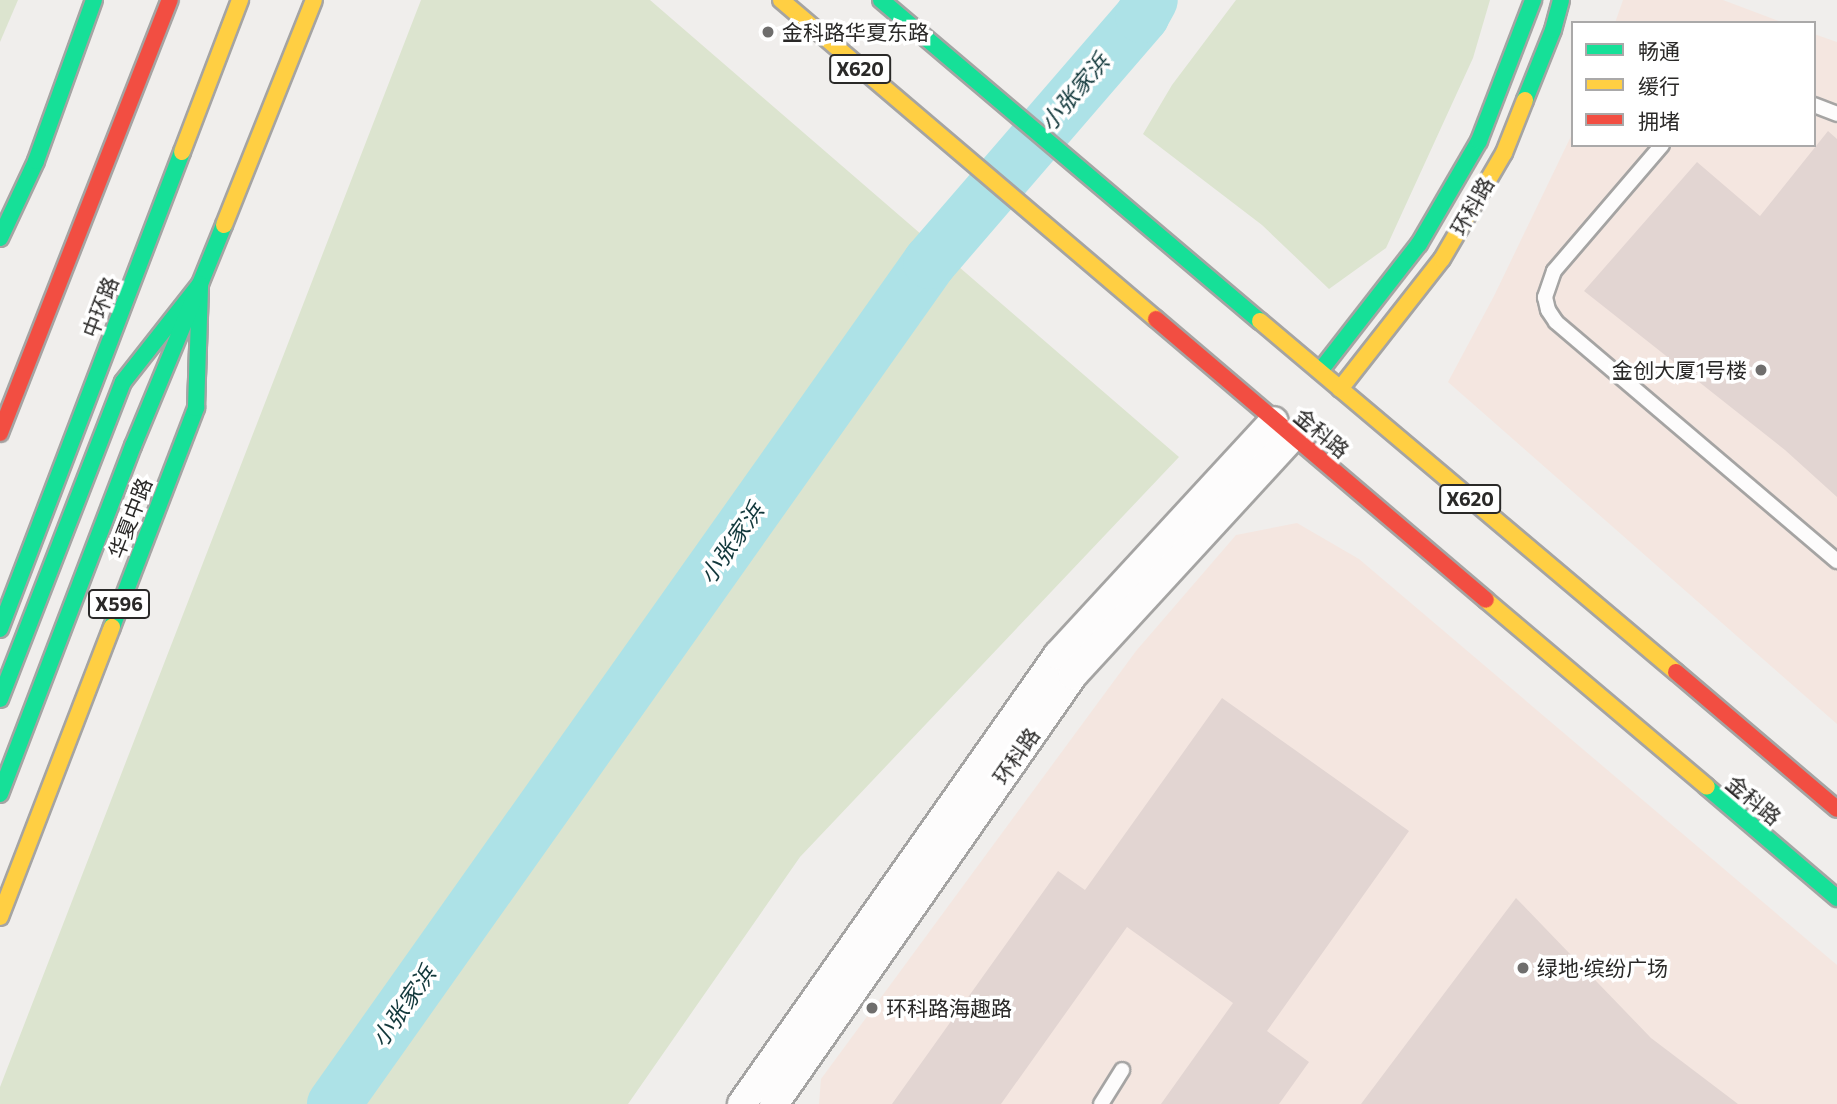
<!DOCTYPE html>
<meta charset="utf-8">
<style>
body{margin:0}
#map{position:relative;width:1837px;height:1104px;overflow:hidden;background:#f0eeec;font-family:Commissioner,"Noto Sans SC",sans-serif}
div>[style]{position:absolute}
.commercial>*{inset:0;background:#f4e6e0}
.green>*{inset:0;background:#dce4cf}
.river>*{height:54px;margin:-27px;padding:0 27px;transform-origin:27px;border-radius:27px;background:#ade2e7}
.building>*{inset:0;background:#e2d5d2}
.roads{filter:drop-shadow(2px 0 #a5a4a3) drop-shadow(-2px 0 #a5a4a3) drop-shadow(0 2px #a5a4a3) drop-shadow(0 -2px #a5a4a3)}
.lane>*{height:14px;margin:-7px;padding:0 7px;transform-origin:7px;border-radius:7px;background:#fdfcfc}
.street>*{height:28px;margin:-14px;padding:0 14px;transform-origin:14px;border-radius:14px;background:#fdfcfc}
.fast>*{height:16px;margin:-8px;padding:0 8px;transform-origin:8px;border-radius:8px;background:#16e098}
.slow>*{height:16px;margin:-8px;padding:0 8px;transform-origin:8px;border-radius:8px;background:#ffcf43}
.jam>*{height:16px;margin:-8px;padding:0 8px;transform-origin:8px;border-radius:8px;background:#f24e42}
.dots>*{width:19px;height:19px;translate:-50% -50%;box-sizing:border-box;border:4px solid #fff;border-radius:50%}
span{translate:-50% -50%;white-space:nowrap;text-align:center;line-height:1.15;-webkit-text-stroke:7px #fff;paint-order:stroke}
.shield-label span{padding:2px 5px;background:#fff;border:2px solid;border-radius:5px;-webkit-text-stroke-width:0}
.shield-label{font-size:19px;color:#2a2928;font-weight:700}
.poi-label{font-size:21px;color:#2a2928}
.left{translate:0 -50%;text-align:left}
.right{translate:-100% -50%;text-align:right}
.street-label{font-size:21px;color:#2a2928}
.water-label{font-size:23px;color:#12383b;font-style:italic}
.legend{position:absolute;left:1571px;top:21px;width:245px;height:126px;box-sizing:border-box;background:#fff;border:2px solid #aaa9a9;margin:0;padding:9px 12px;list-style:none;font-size:21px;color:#2a2928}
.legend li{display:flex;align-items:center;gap:14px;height:35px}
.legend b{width:35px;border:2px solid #aaa9a9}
</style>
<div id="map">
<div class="commercial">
<div style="clip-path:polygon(1623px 0,1723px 0,1784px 23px,1615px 23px)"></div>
<div style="clip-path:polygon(1814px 34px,1837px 42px,1837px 724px,1448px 382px,1494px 296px,1573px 132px,1573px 145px,1814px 145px)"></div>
<div style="clip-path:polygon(1297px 523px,1359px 559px,1837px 965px,1837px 1104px,819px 1104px,821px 1079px,1136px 651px,1236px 535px)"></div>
</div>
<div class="green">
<div style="clip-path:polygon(0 0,18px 0,0 42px)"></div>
<div style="clip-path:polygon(421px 0,650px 0,1179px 457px,800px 857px,628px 1104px,0 1104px,0 1087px)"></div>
<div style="clip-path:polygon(1236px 0,1490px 0,1473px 58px,1386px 248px,1329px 289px,1262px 225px,1143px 134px,1172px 85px)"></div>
</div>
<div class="river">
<div style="left:334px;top:1104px;width:1032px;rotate:-54.71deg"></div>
<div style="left:930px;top:262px;width:325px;rotate:-49.2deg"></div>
<div style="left:1142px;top:16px;width:18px;rotate:-61deg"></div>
</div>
<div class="building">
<div style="clip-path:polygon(1828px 131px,1837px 139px,1837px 497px,1785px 450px,1584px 291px,1697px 162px,1760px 216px)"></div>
<div style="clip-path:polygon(1222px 698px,1409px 831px,1267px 1031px,1309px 1062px,1279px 1104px,1161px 1104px,1233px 1003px,1127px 927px,1001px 1104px,892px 1104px,1058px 871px,1085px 890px)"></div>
<div style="clip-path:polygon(1516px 898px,1651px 1038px,1738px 1104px,1361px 1104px)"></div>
</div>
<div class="roads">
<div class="lane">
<div style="left:1814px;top:105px;width:25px;rotate:21deg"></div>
<div style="left:1662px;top:145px;width:166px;rotate:130.6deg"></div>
<div style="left:1554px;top:271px;width:28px;rotate:109deg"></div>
<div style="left:1545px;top:297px;width:13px;rotate:77deg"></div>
<div style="left:1548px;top:310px;width:14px;rotate:56deg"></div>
<div style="left:1556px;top:322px;width:369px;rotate:40.4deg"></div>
<div style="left:1101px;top:1104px;width:40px;rotate:-58deg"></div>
</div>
<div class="street">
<div style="left:742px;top:1104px;width:549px;rotate:-54.86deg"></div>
<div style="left:1058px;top:655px;width:318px;rotate:-47.3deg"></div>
<div style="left:774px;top:1104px;width:523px;rotate:-55.12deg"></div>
<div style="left:1073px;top:675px;width:325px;rotate:-47.4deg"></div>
</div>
<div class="fast">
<div style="left:881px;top:0;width:497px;rotate:40.3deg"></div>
<div style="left:1525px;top:100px;width:75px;rotate:-68.2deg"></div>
<div style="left:1553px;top:30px;width:31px;rotate:-75deg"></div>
<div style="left:0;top:238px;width:85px;rotate:-64.9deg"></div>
<div style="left:36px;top:161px;width:171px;rotate:-70.2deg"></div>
<div style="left:1320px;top:371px;width:161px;rotate:-52.1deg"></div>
<div style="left:1419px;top:244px;width:119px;rotate:-59.8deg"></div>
<div style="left:1479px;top:141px;width:151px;rotate:-69deg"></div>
<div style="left:112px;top:627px;width:235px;rotate:-69deg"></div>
<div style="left:196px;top:408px;width:122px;rotate:-88.1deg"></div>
<div style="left:0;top:629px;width:511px;rotate:-69.12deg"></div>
<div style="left:0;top:699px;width:340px;rotate:-68.8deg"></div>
<div style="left:123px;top:382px;width:125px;rotate:-51.8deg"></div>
<div style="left:200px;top:284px;width:64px;rotate:-67.9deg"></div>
<div style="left:1707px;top:787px;width:171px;rotate:40.5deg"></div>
<div style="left:0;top:794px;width:373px;rotate:-69.1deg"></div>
<div style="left:133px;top:446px;width:175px;rotate:-67.5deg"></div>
</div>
<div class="slow">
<div style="left:781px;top:0;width:492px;rotate:40.4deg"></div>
<div style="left:182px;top:152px;width:163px;rotate:-69.1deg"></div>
<div style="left:224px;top:225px;width:242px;rotate:-68.2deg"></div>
<div style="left:1260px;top:321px;width:544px;rotate:40.16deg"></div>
<div style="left:1340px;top:389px;width:165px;rotate:-51.9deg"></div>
<div style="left:1442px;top:259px;width:123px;rotate:-59.7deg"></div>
<div style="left:1504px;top:153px;width:57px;rotate:-68.4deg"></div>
<div style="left:1486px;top:600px;width:289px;rotate:40.2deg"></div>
<div style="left:0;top:917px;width:311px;rotate:-68.9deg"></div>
</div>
<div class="jam">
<div style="left:1156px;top:319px;width:433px;rotate:40.4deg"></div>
<div style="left:0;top:433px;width:465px;rotate:-68.6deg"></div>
<div style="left:1676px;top:672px;width:211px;rotate:40.4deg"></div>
</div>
</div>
<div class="dots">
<div style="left:768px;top:32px;background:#6f6e6d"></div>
<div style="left:1761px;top:370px;background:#6f6e6d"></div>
<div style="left:1523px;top:968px;background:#6f6e6d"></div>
<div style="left:872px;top:1008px;background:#6f6e6d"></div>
</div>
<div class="shield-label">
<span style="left:860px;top:69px">X620</span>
<span style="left:1470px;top:499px">X620</span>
<span style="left:119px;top:604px">X596</span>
</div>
<div class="poi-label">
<span class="left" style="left:782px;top:32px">金科路华夏东路</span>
<span class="right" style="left:1747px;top:370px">金创大厦1号楼</span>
<span class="left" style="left:1537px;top:968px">绿地·缤纷广场</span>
<span class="left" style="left:886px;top:1008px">环科路海趣路</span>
</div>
<div class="street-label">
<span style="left:1472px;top:206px;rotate:-60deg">环科路</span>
<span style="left:100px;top:307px;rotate:-69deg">中环路</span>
<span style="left:1322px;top:433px;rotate:40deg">金科路</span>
<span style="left:130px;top:518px;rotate:-69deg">华夏中路</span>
<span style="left:1016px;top:756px;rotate:-55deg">环科路</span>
<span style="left:1754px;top:800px;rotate:40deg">金科路</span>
</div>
<div class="water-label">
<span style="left:1074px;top:92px;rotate:-50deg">小张家浜</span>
<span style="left:731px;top:543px;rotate:-55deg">小张家浜</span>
<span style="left:403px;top:1006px;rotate:-55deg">小张家浜</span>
</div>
<ul class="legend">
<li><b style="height:9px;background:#16e098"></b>畅通</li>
<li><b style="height:9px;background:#ffcf43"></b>缓行</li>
<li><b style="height:9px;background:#f24e42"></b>拥堵</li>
</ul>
</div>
